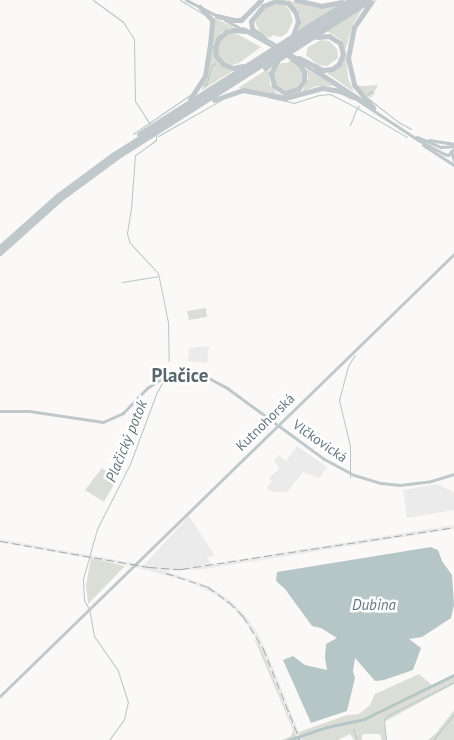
<!DOCTYPE html>
<meta charset="utf-8">
<style>
body{margin:0}
#map{position:relative;width:454px;height:740px;overflow:hidden;background:#faf9f7;font-family:"PT Sans",sans-serif}
div>[style]{position:absolute}
.built>*{inset:0;background:#ebebeb}
.green>*{inset:0;background:#dbded7}
.water>*{inset:0;background:#b6c6c7}
.stream>*{height:1px;margin:-0.5px;padding:0 0.5px;transform-origin:0.5px;border-radius:0.5px;background:#b6c6c7}
.canal>*{height:2.5px;margin:-1.25px;padding:0 1.25px;transform-origin:1.25px;border-radius:1.25px;background:#b6c6c7}
.secondary>*{height:3px;margin:-1.5px;padding:0 1.5px;transform-origin:1.5px;border-radius:1.5px;background:#c0c8cc}
.highway>*{height:5px;margin:-2.5px;padding:0 2.5px;transform-origin:2.5px;border-radius:2.5px;background:#c0c8cc}
.rail>*{height:1px;margin-top:-0.5px;transform-origin:0;background:repeating-linear-gradient(90deg,#a0aaae 0 8px,transparent 0 12px)}
span{translate:-50% -50%;white-space:nowrap;text-align:center;line-height:1.15;-webkit-text-stroke:5px #fff;paint-order:stroke}
.street-label{font-size:14px;color:#657a82}
.water-label{font-size:15px;color:#60787c;font-style:italic}
.district-label{font-size:19px;color:#57676d;font-weight:700}
</style>
<div id="map">
<div class="built">
<div style="clip-path:polygon(209px 346px,207px 363px,188px 361px,189px 348px)"></div>
<div style="clip-path:polygon(297px 446px,327px 467px,319px 478px,303px 472px,287px 492px,272px 492px,266px 488px,272px 482px,269px 478px,279px 469px,274px 460px,279px 455px,286px 461px)"></div>
<div style="clip-path:polygon(436px 484px,454px 492px,454px 510px,407px 518px,403px 490px)"></div>
<div style="clip-path:polygon(189px 516px,215px 556px,207px 557px,211px 564px,454px 525px,454px 529px,205px 569px,165px 571px,209px 586px,231px 601px,245px 615px,257px 632px,268px 655px,302px 740px,298px 740px,254px 634px,237px 612px,218px 596px,188px 581px,126px 565px,0 542px,0 539px,144px 565px)"></div>
</div>
<div class="green">
<div style="clip-path:polygon(287px 0,317px 8px,336px 6px,299px 31px,301px 20px,299px 12px)"></div>
<div style="clip-path:polygon(375px 0,377px 0,357px 28px,351px 51px,351px 62px,356px 84px,360px 86px,378px 85px,371px 98px,360px 91px,351px 75px,349px 57px,353px 34px,368px 7px)"></div>
<div style="clip-path:polygon(276px 3px,286px 6px,290px 11px,293px 21px,287px 33px,281px 37px,273px 35px,270px 38px,260px 33px,255px 22px,264px 9px)"></div>
<div style="clip-path:polygon(364px 6px,353px 24px,345px 51px,341px 40px,327px 31px)"></div>
<div style="clip-path:polygon(214px 18px,234px 27px,222px 32px,213px 44px,217px 61px,225px 68px,234px 70px,201px 91px,208px 72px)"></div>
<div style="clip-path:polygon(231px 32px,237px 34px,261px 47px,239px 63px,232px 65px,223px 61px,217px 53px,217px 48px,220px 40px)"></div>
<div style="clip-path:polygon(321px 40px,329px 41px,337px 49px,338px 58px,327px 66px,318px 65px,306px 55px,308px 47px)"></div>
<div style="clip-path:polygon(346px 56px,348px 78px,354px 92px,327px 73px,339px 67px)"></div>
<div style="clip-path:polygon(291px 60px,300px 67px,303px 74px,301px 82px,297px 87px,287px 91px,275px 84px,273px 73px,281px 63px,287px 63px)"></div>
<div style="clip-path:polygon(269px 68px,270px 85px,277px 93px,286px 96px,238px 88px)"></div>
<div style="clip-path:polygon(306px 68px,332px 85px,332px 86px,317px 86px,302px 92px,308px 78px)"></div>
<div style="clip-path:polygon(206px 308px,207px 317px,189px 320px,187px 311px)"></div>
<div style="clip-path:polygon(102px 468px,117px 479px,104px 502px,85px 490px)"></div>
<div style="clip-path:polygon(91px 558px,125px 566px,88px 604px,86px 585px)"></div>
<div style="clip-path:polygon(254px 638px,261px 648px,298px 740px,282px 740px,291px 736px,293px 730px)"></div>
<div style="clip-path:polygon(419px 674px,432px 685px,454px 675px,454px 684px,384px 722px,387px 740px,382px 740px,380px 734px,365px 734px,362px 735px,362px 740px,354px 740px,350px 734px,338px 740px,302px 740px,299px 732px,347px 715px,359px 714px,370px 705px,375px 694px)"></div>
<div style="clip-path:polygon(454px 710px,454px 740px,428px 740px,436px 733px)"></div>
</div>
<div class="water">
<div style="clip-path:polygon(431px 547px,438px 550px,442px 561px,452px 575px,454px 605px,451px 618px,422px 637px,409px 639px,421px 648px,413px 670px,384px 680px,375px 681px,355px 658px,353px 671px,355px 678px,347px 711px,311px 723px,283px 660px,293px 656px,305px 665px,327px 670px,325px 658px,326px 644px,337px 638px,321px 628px,312px 626px,285px 589px,276px 581px,277px 572px)"></div>
</div>
<div class="stream">
<div style="left:93px;top:0;width:37px;rotate:36deg"></div>
<div style="left:123px;top:22px;width:20px;rotate:57deg"></div>
<div style="left:134px;top:39px;width:62px;rotate:89.1deg"></div>
<div style="left:135px;top:101px;width:27px;rotate:57deg"></div>
<div style="left:180px;top:0;width:27px;rotate:31deg"></div>
<div style="left:203px;top:84px;width:3px;rotate:18deg"></div>
<div style="left:206px;top:85px;width:21px;rotate:-73deg"></div>
<div style="left:212px;top:65px;width:4px;rotate:-27deg"></div>
<div style="left:365px;top:96px;width:42px;rotate:38.2deg"></div>
<div style="left:398px;top:122px;width:15px;rotate:28deg"></div>
<div style="left:268px;top:97px;width:27px;rotate:13deg"></div>
<div style="left:294px;top:103px;width:26px;rotate:-18deg"></div>
<div style="left:319px;top:95px;width:11px;rotate:-5deg"></div>
<div style="left:330px;top:94px;width:30px;rotate:27deg"></div>
<div style="left:357px;top:108px;width:3px;rotate:-45deg"></div>
<div style="left:365px;top:97px;width:8px;rotate:-45deg"></div>
<div style="left:371px;top:91px;width:4px;rotate:45deg"></div>
<div style="left:350px;top:125px;width:18px;rotate:-68deg"></div>
<div style="left:357px;top:108px;width:58px;rotate:30.1deg"></div>
<div style="left:156px;top:133px;width:7px;rotate:90deg"></div>
<div style="left:156px;top:140px;width:26px;rotate:144deg"></div>
<div style="left:135px;top:155px;width:53px;rotate:94.3deg"></div>
<div style="left:131px;top:208px;width:26px;rotate:99deg"></div>
<div style="left:127px;top:234px;width:9px;rotate:72deg"></div>
<div style="left:130px;top:243px;width:41px;rotate:47deg"></div>
<div style="left:158px;top:273px;width:50px;rotate:78.5deg"></div>
<div style="left:168px;top:322px;width:39px;rotate:89deg"></div>
<div style="left:133px;top:134px;width:69px;rotate:-34.4deg"></div>
<div style="left:158px;top:136px;width:73px;rotate:-29.7deg"></div>
<div style="left:122px;top:282px;width:36px;rotate:-9deg"></div>
<div style="left:350px;top:477px;width:31px;rotate:-90deg"></div>
<div style="left:350px;top:446px;width:47px;rotate:-103.4deg"></div>
<div style="left:339px;top:400px;width:35px;rotate:-75deg"></div>
<div style="left:348px;top:366px;width:13px;rotate:-58deg"></div>
<div style="left:353px;top:729px;width:12px;rotate:70deg"></div>
<div style="left:297px;top:737px;width:3px;rotate:72deg"></div>
<div style="left:109px;top:740px;width:26px;rotate:-54deg"></div>
<div style="left:124px;top:719px;width:17px;rotate:-77deg"></div>
<div style="left:128px;top:702px;width:35px;rotate:-108deg"></div>
<div style="left:117px;top:669px;width:40px;rotate:-124.9deg"></div>
<div style="left:94px;top:636px;width:27px;rotate:-100deg"></div>
<div style="left:89px;top:609px;width:10px;rotate:-119deg"></div>
<div style="left:84px;top:600px;width:21px;rotate:-93deg"></div>
<div style="left:83px;top:579px;width:52px;rotate:-74.4deg"></div>
<div style="left:97px;top:529px;width:73px;rotate:-63.1deg"></div>
<div style="left:130px;top:464px;width:75px;rotate:-69.6deg"></div>
<div style="left:156px;top:394px;width:23px;rotate:-61deg"></div>
<div style="left:386px;top:740px;width:20px;rotate:-96deg"></div>
<div style="left:384px;top:720px;width:5px;rotate:-53deg"></div>
<div style="left:387px;top:716px;width:75px;rotate:-26.9deg"></div>
<div style="left:433px;top:740px;width:33px;rotate:-51deg"></div>
</div>
<div class="canal">
<div style="left:288px;top:740px;width:41px;rotate:-18.4deg"></div>
<div style="left:327px;top:727px;width:38px;rotate:-12deg"></div>
<div style="left:364px;top:719px;width:100px;rotate:-26.1deg"></div>
</div>
<div class="secondary">
<div style="left:186px;top:0;width:35px;rotate:27deg"></div>
<div style="left:225px;top:20px;width:56px;rotate:28.9deg"></div>
<div style="left:243px;top:28px;width:14px;rotate:25deg"></div>
<div style="left:264px;top:38px;width:16px;rotate:30deg"></div>
<div style="left:287px;top:52px;width:14px;rotate:30deg"></div>
<div style="left:297px;top:60px;width:59px;rotate:33.1deg"></div>
<div style="left:315px;top:69px;width:64px;rotate:33.4deg"></div>
<div style="left:353px;top:97px;width:78px;rotate:33.5deg"></div>
<div style="left:418px;top:140px;width:30px;rotate:28deg"></div>
<div style="left:444px;top:154px;width:4px;rotate:14deg"></div>
<div style="left:448px;top:155px;width:8px;rotate:-45deg"></div>
<div style="left:417px;top:137px;width:26px;rotate:23deg"></div>
<div style="left:441px;top:147px;width:13px;rotate:-4deg"></div>
<div style="left:429px;top:140px;width:25px;rotate:9deg"></div>
<div style="left:423px;top:145px;width:37px;rotate:33deg"></div>
<div style="left:451px;top:151px;width:10px;rotate:73deg"></div>
<div style="left:0;top:411px;width:29px"></div>
<div style="left:29px;top:411px;width:75px;rotate:8.5deg"></div>
<div style="left:103px;top:422px;width:22px;rotate:-24deg"></div>
<div style="left:123px;top:413px;width:35px;rotate:-46deg"></div>
<div style="left:147px;top:388px;width:17px;rotate:-33deg"></div>
<div style="left:161px;top:379px;width:17px;rotate:-21deg"></div>
<div style="left:177px;top:373px;width:24px;rotate:2deg"></div>
<div style="left:201px;top:374px;width:30px;rotate:28deg"></div>
<div style="left:227px;top:388px;width:120px;rotate:36.2deg"></div>
<div style="left:324px;top:459px;width:34px;rotate:28deg"></div>
<div style="left:354px;top:475px;width:28px;rotate:17deg"></div>
<div style="left:381px;top:483px;width:19px;rotate:6deg"></div>
<div style="left:400px;top:485px;width:31px;rotate:-7deg"></div>
<div style="left:431px;top:481px;width:24px;rotate:-17deg"></div>
<div style="left:0;top:696px;width:634px;rotate:-44.23deg"></div>
</div>
<div class="highway">
<div style="left:296px;top:0;width:26px;rotate:13deg"></div>
<div style="left:321px;top:6px;width:21px;rotate:-11deg"></div>
<div style="left:371px;top:2px;width:30px;rotate:124deg"></div>
<div style="left:354px;top:27px;width:32px;rotate:101deg"></div>
<div style="left:348px;top:58px;width:28px;rotate:77deg"></div>
<div style="left:354px;top:85px;width:30px;rotate:50deg"></div>
<div style="left:217px;top:16px;width:17px;rotate:13deg"></div>
<div style="left:234px;top:20px;width:7px"></div>
<div style="left:241px;top:20px;width:28px;rotate:-45deg"></div>
<div style="left:264px;top:38px;width:15px;rotate:-143deg"></div>
<div style="left:252px;top:29px;width:8px;rotate:-97deg"></div>
<div style="left:251px;top:21px;width:19px;rotate:-51deg"></div>
<div style="left:263px;top:6px;width:14px;rotate:-21deg"></div>
<div style="left:276px;top:1px;width:12px;rotate:9deg"></div>
<div style="left:288px;top:3px;width:13px;rotate:51deg"></div>
<div style="left:296px;top:13px;width:9px;rotate:77deg"></div>
<div style="left:298px;top:22px;width:14px;rotate:111deg"></div>
<div style="left:299px;top:58px;width:27px;rotate:27deg"></div>
<div style="left:323px;top:70px;width:9px;rotate:-6deg"></div>
<div style="left:332px;top:69px;width:9px;rotate:-36deg"></div>
<div style="left:339px;top:64px;width:11px;rotate:-68deg"></div>
<div style="left:343px;top:54px;width:11px;rotate:-105deg"></div>
<div style="left:340px;top:43px;width:13px;rotate:-148deg"></div>
<div style="left:329px;top:36px;width:12px;rotate:175deg"></div>
<div style="left:277px;top:62px;width:13px;rotate:119deg"></div>
<div style="left:271px;top:73px;width:13px;rotate:77deg"></div>
<div style="left:274px;top:86px;width:13px;rotate:32deg"></div>
<div style="left:285px;top:93px;width:14px;rotate:-17deg"></div>
<div style="left:298px;top:89px;width:10px;rotate:-53deg"></div>
<div style="left:304px;top:81px;width:9px;rotate:-90deg"></div>
<div style="left:304px;top:72px;width:7px;rotate:-117deg"></div>
<div style="left:301px;top:66px;width:17px;rotate:-140deg"></div>
<div style="left:243px;top:66px;width:10px;rotate:169deg"></div>
<div style="left:233px;top:68px;width:11px;rotate:-158deg"></div>
<div style="left:223px;top:64px;width:11px;rotate:-131deg"></div>
<div style="left:216px;top:56px;width:9px;rotate:-96deg"></div>
<div style="left:215px;top:47px;width:9px;rotate:-69deg"></div>
<div style="left:218px;top:39px;width:11px;rotate:-41deg"></div>
<div style="left:226px;top:32px;width:7px;rotate:-16deg"></div>
<div style="left:233px;top:30px;width:12px;rotate:5deg"></div>
<div style="left:265px;top:68px;width:125px;rotate:-32.9deg"></div>
<div style="left:190px;top:99px;width:27px;rotate:-57deg"></div>
<div style="left:205px;top:76px;width:31px;rotate:-81deg"></div>
<div style="left:210px;top:45px;width:25px;rotate:-85deg"></div>
<div style="left:212px;top:20px;width:18px;rotate:-133deg"></div>
<div style="left:214px;top:100px;width:31px;rotate:-19deg"></div>
<div style="left:243px;top:90px;width:43px;rotate:10.8deg"></div>
<div style="left:285px;top:98px;width:39px;rotate:-15deg"></div>
<div style="left:323px;top:88px;width:17px;rotate:10deg"></div>
<div style="left:340px;top:91px;width:14px;rotate:25deg"></div>
<div style="left:139px;top:134px;width:249px;rotate:-32.5deg"></div>
<div style="left:0;top:247px;width:76px;rotate:-41.8deg"></div>
<div style="left:57px;top:196px;width:71px;rotate:-36.4deg"></div>
<div style="left:114px;top:154px;width:287px;rotate:-32.5deg"></div>
<div style="left:0;top:253px;width:81px;rotate:-42deg"></div>
<div style="left:60px;top:199px;width:71px;rotate:-36.4deg"></div>
<div style="left:117px;top:157px;width:292px;rotate:-32.5deg"></div>
</div>
<div class="rail">
<div style="left:0;top:541px;width:151px;rotate:9.9deg"></div>
<div style="left:149px;top:567px;width:32px;rotate:4deg"></div>
<div style="left:181px;top:569px;width:276px;rotate:-8.7deg"></div>
<div style="left:166px;top:573px;width:44px;rotate:18.4deg"></div>
<div style="left:208px;top:587px;width:26px;rotate:36deg"></div>
<div style="left:229px;top:602px;width:20px;rotate:45deg"></div>
<div style="left:243px;top:616px;width:38px;rotate:58deg"></div>
<div style="left:263px;top:648px;width:99px;rotate:68.1deg"></div>
</div>
<div class="street-label">
<span style="left:265px;top:422px;rotate:-44deg">Kutnohorská</span>
<span style="left:320px;top:441px;rotate:35deg">Vlčkovická</span>
</div>
<div class="water-label">
<span style="left:126px;top:441px;rotate:-68deg">Plačický potok</span>
<span style="left:374px;top:605px">Dubina</span>
</div>
<div class="district-label">
<span style="left:180px;top:376px">Plačice</span>
</div>
</div>
